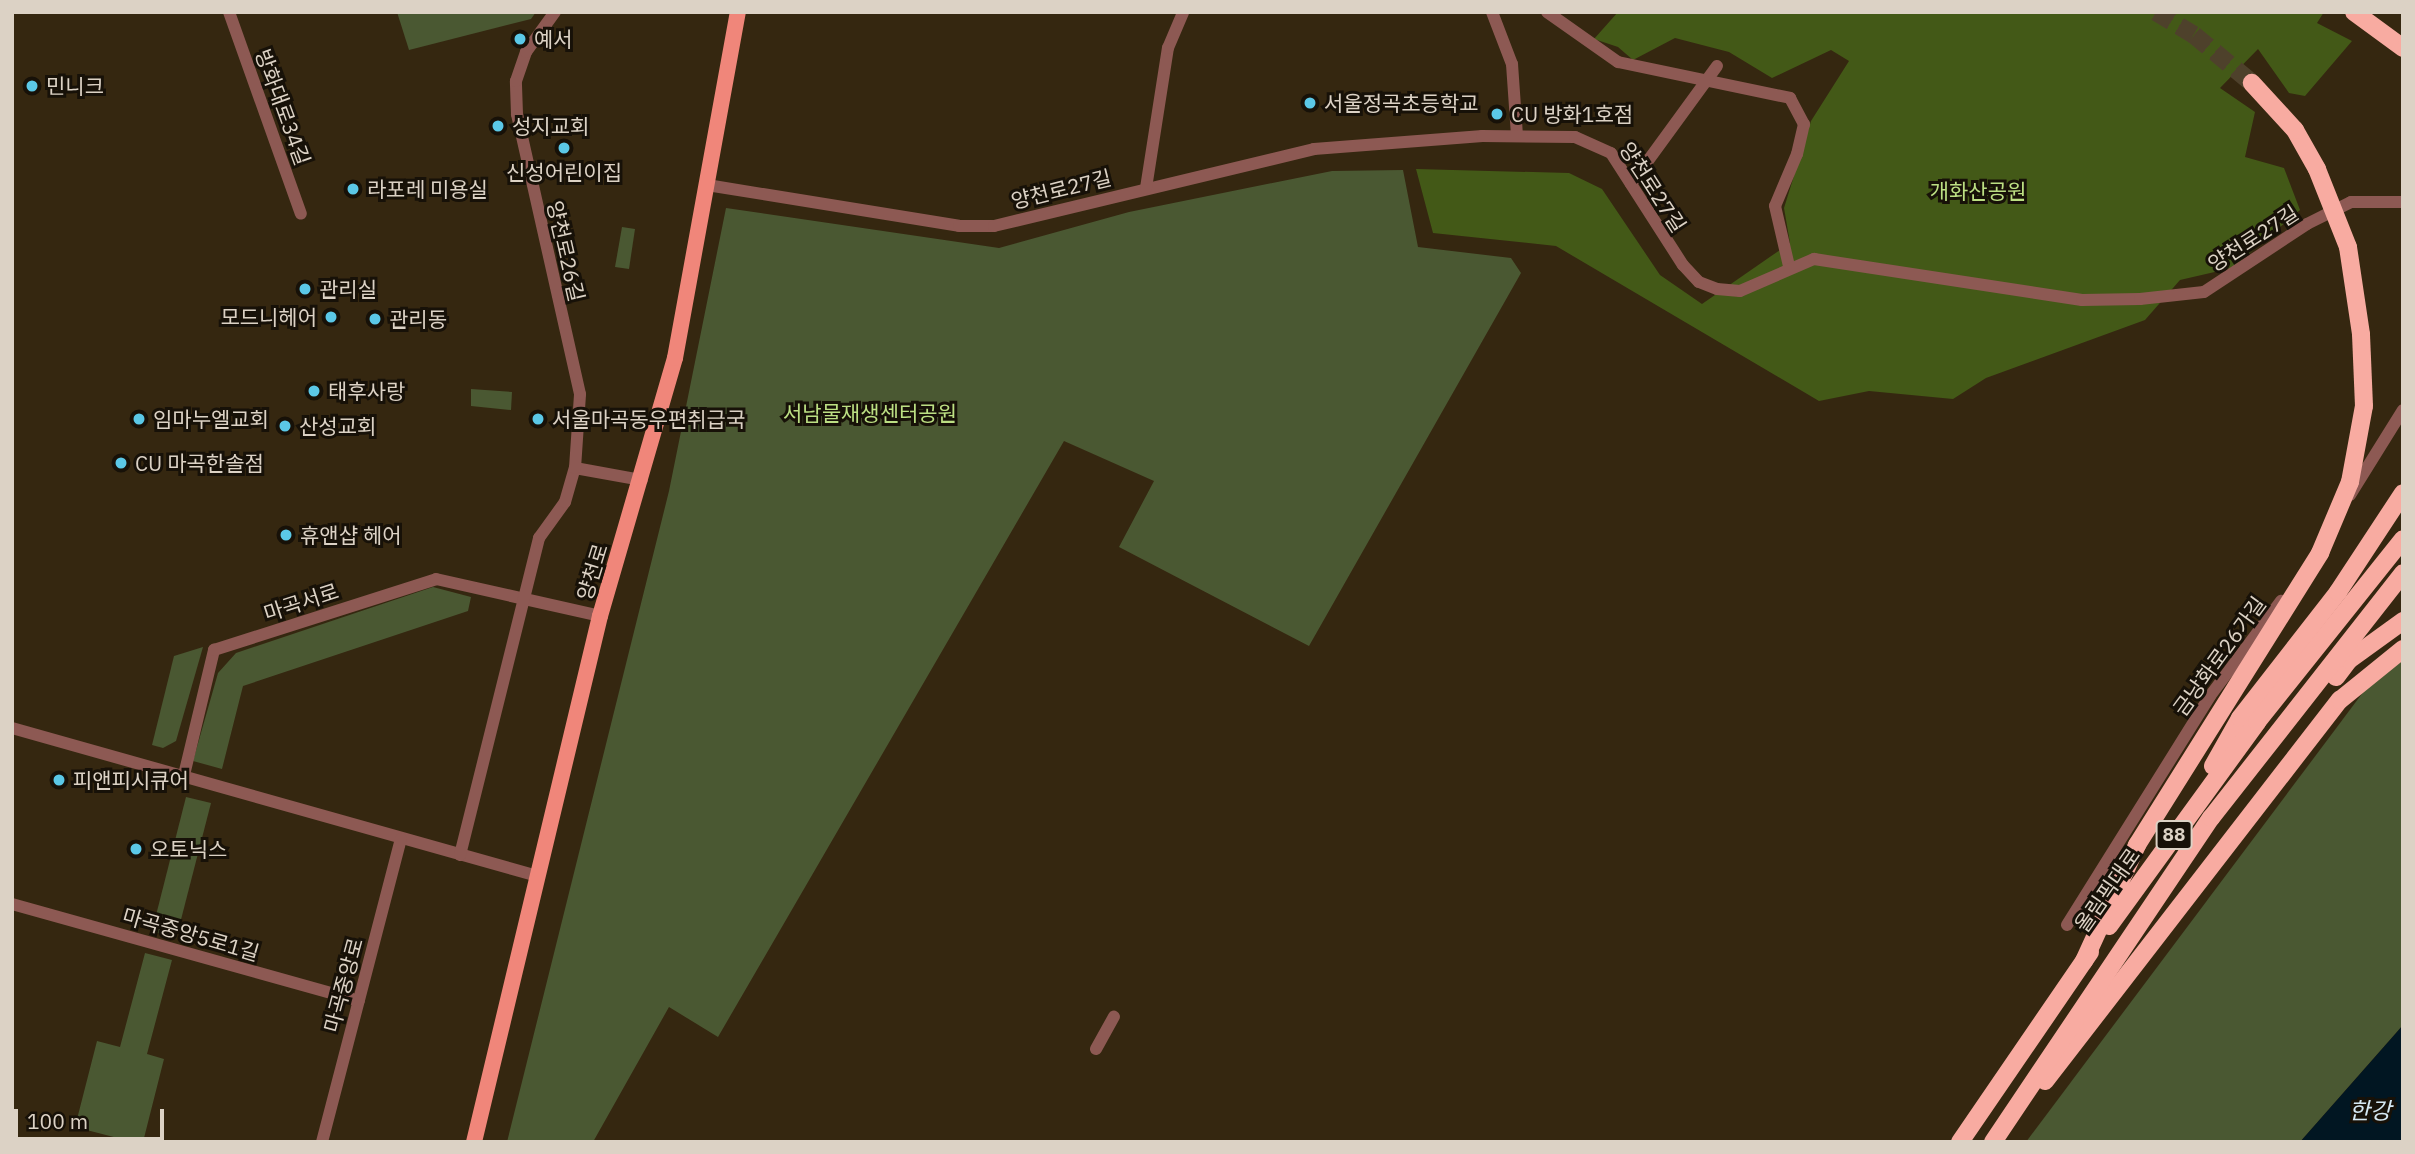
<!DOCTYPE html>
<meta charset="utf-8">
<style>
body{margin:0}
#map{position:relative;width:2415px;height:1154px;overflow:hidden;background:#352710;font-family:"IBM Plex Sans","Noto Sans KR",sans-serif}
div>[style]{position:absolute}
.green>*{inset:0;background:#4a5832}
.forest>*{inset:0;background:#435917}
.water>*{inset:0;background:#011622}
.highway-tunnel>*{height:18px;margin-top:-9px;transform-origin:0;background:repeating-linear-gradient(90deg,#4e412b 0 18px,transparent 0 27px)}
.minor>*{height:12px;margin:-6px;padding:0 6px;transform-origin:6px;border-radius:6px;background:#8d5953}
.major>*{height:16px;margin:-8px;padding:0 8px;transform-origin:8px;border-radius:8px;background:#f0867a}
.highway>*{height:18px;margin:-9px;padding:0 9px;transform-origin:9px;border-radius:9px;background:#f8aba1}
.dots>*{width:19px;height:19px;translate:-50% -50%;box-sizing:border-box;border:4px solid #171108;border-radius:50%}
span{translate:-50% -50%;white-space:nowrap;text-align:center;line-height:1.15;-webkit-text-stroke:6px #171108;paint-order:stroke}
.shield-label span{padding:2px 5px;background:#171108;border:2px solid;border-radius:5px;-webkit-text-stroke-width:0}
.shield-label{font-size:19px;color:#dcd2c5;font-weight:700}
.poi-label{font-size:21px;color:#dcd2c5}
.left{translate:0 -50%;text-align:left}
.right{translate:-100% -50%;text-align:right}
.street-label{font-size:21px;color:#dcd2c5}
.park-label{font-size:21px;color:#bcdf83}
.water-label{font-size:23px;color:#d5e8f3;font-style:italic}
.frame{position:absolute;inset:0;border:14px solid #dcd2c5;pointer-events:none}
.scale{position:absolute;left:14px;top:1109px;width:150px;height:32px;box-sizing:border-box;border:4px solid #dcd2c5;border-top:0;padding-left:9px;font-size:21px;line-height:24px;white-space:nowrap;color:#dcd2c5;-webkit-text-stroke:5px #171108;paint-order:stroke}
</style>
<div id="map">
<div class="green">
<div style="clip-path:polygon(397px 12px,536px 12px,531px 19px,409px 50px)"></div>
<div style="clip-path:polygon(1403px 170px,1418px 247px,1511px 258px,1521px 273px,1309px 646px,1119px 547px,1154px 481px,1064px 441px,718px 1037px,669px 1007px,593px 1142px,507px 1142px,669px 491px,726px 208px,999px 248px,1129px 212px,1332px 171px)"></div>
<div style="clip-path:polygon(622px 227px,635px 229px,629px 269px,615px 267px)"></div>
<div style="clip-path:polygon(471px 389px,512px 392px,511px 410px,471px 406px)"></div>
<div style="clip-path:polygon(433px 587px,471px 597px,468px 611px,243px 686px,222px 769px,193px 761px,218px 673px,236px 653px)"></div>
<div style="clip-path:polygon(2403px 639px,2403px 1025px,2300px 1142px,2026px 1142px)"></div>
<div style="clip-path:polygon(203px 647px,176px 741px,163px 748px,152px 745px,174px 656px)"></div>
<div style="clip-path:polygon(186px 797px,211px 803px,176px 939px,152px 931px)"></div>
<div style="clip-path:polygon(145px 953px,172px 960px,147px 1054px,164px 1059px,143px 1142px,133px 1142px,75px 1127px,97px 1041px,120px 1047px)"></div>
</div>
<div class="forest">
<div style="clip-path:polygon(1618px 12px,2324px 12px,2317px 23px,2352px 41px,2305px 96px,2289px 93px,2258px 49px,2220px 88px,2255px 112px,2245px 157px,2284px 168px,2300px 210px,2232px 268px,2180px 280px,2145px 320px,1986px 378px,1953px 399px,1869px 391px,1819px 401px,1556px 246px,1433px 233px,1416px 169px,1569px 173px,1602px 189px,1660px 275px,1702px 304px,1790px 243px,1784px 208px,1811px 121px,1849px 61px,1831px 50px,1772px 78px,1729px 52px,1675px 38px,1633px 60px,1618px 47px,1594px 39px)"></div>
</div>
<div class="water">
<div style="clip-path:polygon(2403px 1025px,2403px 1142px,2300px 1142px,2397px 1032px)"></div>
</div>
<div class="highway-tunnel">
<div style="left:2156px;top:12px;width:44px;rotate:31.2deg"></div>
<div style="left:2194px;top:35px;width:75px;rotate:39.6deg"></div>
</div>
<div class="minor">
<div style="left:229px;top:12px;width:214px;rotate:70.4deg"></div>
<div style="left:1492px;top:12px;width:56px;rotate:69deg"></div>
<div style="left:1512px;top:64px;width:72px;rotate:86deg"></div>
<div style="left:1547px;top:12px;width:87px;rotate:35.2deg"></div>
<div style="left:1618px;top:62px;width:176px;rotate:11.8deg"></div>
<div style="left:1790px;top:98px;width:30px;rotate:62deg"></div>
<div style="left:1804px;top:124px;width:31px;rotate:103deg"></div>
<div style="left:1797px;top:154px;width:56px;rotate:112.9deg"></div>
<div style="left:1775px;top:206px;width:62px;rotate:76.9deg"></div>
<div style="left:1631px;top:184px;width:146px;rotate:-53.9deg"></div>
<div style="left:707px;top:185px;width:255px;rotate:9.2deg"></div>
<div style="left:959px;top:226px;width:35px"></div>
<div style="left:994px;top:226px;width:329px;rotate:-13.5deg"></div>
<div style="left:1314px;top:149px;width:169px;rotate:-4.4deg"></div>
<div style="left:1482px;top:136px;width:93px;rotate:0.6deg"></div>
<div style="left:1575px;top:137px;width:39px;rotate:24deg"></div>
<div style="left:1611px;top:153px;width:133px;rotate:57.3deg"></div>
<div style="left:1683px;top:265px;width:23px;rotate:47deg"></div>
<div style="left:1699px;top:282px;width:19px;rotate:21deg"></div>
<div style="left:1717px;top:289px;width:23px;rotate:5deg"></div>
<div style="left:1740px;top:291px;width:81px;rotate:-23.4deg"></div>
<div style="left:1814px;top:259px;width:271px;rotate:8.7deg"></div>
<div style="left:2082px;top:300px;width:58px;rotate:-1deg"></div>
<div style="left:2140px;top:299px;width:64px;rotate:-6.2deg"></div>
<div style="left:2204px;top:292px;width:123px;rotate:-33.4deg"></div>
<div style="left:2307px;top:224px;width:49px;rotate:-26.6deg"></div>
<div style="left:2351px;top:202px;width:52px"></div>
<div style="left:1146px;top:188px;width:142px;rotate:-81.1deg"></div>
<div style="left:1168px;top:48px;width:39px;rotate:-67deg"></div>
<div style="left:575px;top:468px;width:68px;rotate:10.2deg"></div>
<div style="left:2350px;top:495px;width:100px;rotate:-58.1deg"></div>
<div style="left:12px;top:728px;width:545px;rotate:15.74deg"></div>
<div style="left:184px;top:775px;width:129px;rotate:-76.5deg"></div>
<div style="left:214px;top:650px;width:233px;rotate:-17.7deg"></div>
<div style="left:436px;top:579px;width:168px;rotate:12.7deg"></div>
<div style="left:460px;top:855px;width:327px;rotate:-76deg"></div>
<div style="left:539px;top:538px;width:44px;rotate:-54.2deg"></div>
<div style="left:565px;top:502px;width:35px;rotate:-74deg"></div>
<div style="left:575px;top:468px;width:74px;rotate:-86.1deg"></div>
<div style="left:580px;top:394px;width:287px;rotate:-102.7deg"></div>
<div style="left:517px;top:114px;width:33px;rotate:-92deg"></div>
<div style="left:516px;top:81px;width:31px;rotate:-71deg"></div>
<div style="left:526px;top:52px;width:49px;rotate:-54.1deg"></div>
<div style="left:12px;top:904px;width:360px;rotate:15.6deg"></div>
<div style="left:2067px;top:925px;width:270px;rotate:-58deg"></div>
<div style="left:2210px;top:696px;width:119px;rotate:-53.2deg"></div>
<div style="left:1096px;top:1049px;width:37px;rotate:-61deg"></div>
<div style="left:322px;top:1142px;width:313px;rotate:-75.4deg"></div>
</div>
<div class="major">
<div style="left:474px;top:1142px;width:541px;rotate:-76.53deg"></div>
<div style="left:600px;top:616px;width:269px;rotate:-73.8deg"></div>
<div style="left:675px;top:358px;width:352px;rotate:-79.7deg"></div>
</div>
<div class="highway">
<div style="left:2354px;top:12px;width:61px;rotate:36.3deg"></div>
<div style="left:2336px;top:677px;width:21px;rotate:-53deg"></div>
<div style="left:2349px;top:660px;width:67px;rotate:-35.8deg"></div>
<div style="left:2213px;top:766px;width:55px;rotate:-60.6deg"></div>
<div style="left:2240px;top:718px;width:160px;rotate:-52.1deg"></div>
<div style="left:2338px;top:592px;width:118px;rotate:-56.7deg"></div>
<div style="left:2109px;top:926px;width:252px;rotate:-54deg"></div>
<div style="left:2257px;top:722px;width:234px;rotate:-51.4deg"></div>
<div style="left:2084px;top:961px;width:128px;rotate:-65.4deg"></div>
<div style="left:2137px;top:845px;width:345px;rotate:-57.9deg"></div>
<div style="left:2320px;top:553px;width:77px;rotate:-67.1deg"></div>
<div style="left:2350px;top:482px;width:77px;rotate:-79.6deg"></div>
<div style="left:2364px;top:406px;width:72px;rotate:-92.4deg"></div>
<div style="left:2361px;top:334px;width:88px;rotate:-98.5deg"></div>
<div style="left:2348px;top:247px;width:84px;rotate:-111.7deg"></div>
<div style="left:2317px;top:169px;width:45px;rotate:-119.4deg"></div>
<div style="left:2295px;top:130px;width:64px;rotate:-132.5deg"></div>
<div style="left:2045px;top:1081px;width:482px;rotate:-52.3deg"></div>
<div style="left:2340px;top:700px;width:81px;rotate:-39deg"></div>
<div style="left:1960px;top:1142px;width:230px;rotate:-55.6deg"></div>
<div style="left:1993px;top:1142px;width:391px;rotate:-56.1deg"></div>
<div style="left:2211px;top:818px;width:311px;rotate:-51.9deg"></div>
</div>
<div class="dots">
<div style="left:520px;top:39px;background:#5bc8e7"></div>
<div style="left:32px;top:86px;background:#5bc8e7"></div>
<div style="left:1310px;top:103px;background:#5bc8e7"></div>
<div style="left:1497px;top:114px;background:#5bc8e7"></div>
<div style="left:498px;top:126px;background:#5bc8e7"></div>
<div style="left:564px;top:148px;background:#5bc8e7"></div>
<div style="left:353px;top:189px;background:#5bc8e7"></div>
<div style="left:305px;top:289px;background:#5bc8e7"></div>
<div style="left:331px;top:317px;background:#5bc8e7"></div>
<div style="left:375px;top:319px;background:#5bc8e7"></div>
<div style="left:314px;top:391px;background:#5bc8e7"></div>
<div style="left:139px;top:419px;background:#5bc8e7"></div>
<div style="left:538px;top:419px;background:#5bc8e7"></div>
<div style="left:285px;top:426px;background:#5bc8e7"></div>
<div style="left:121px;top:463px;background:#5bc8e7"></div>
<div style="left:286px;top:535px;background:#5bc8e7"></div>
<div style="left:59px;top:780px;background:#5bc8e7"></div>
<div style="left:136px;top:849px;background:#5bc8e7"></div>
</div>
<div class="shield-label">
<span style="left:2174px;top:835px">88</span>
</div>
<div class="poi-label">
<span class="left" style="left:534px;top:39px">예서</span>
<span class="left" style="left:46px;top:86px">민니크</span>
<span class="left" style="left:1324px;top:103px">서울정곡초등학교</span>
<span class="left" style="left:1511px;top:114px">CU 방화1호점</span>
<span class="left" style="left:512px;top:126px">성지교회</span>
<span style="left:564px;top:172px">신성어린이집</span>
<span class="left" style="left:367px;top:189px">라포레 미용실</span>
<span class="left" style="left:319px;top:289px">관리실</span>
<span class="right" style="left:317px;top:317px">모드니헤어</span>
<span class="left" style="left:389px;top:319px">관리동</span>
<span class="left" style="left:328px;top:391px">태후사랑</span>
<span class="left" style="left:153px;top:419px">임마누엘교회</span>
<span class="left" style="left:552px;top:419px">서울마곡동우편취급국</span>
<span class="left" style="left:299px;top:426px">산성교회</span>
<span class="left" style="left:135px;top:463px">CU 마곡한솔점</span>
<span class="left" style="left:300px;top:535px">휴앤샵 헤어</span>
<span class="left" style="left:73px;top:780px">피앤피시큐어</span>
<span class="left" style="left:150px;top:849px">오토닉스</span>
</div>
<div class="street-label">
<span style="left:283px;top:107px;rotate:70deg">방화대로34길</span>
<span style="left:1653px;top:187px;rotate:57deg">양천로27길</span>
<span style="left:1061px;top:189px;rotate:-14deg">양천로27길</span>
<span style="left:2253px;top:238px;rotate:-33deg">양천로27길</span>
<span style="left:566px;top:251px;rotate:77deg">양천로26길</span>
<span style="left:592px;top:572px;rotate:-73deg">양천로</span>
<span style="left:301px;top:602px;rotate:-18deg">마곡서로</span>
<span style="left:2219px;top:656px;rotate:-54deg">금낭화로26가길</span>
<span style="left:2107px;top:890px;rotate:-55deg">올림픽대로</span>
<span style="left:191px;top:934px;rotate:16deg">마곡중앙5로1길</span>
<span style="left:343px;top:985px;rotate:-75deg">마곡중앙로</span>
</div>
<div class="park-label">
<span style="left:1978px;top:191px">개화산공원</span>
<span style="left:870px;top:413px">서남물재생센터공원</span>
</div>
<div class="water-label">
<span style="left:2370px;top:1110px">한강</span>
</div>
<div class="frame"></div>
<div class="scale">100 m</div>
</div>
